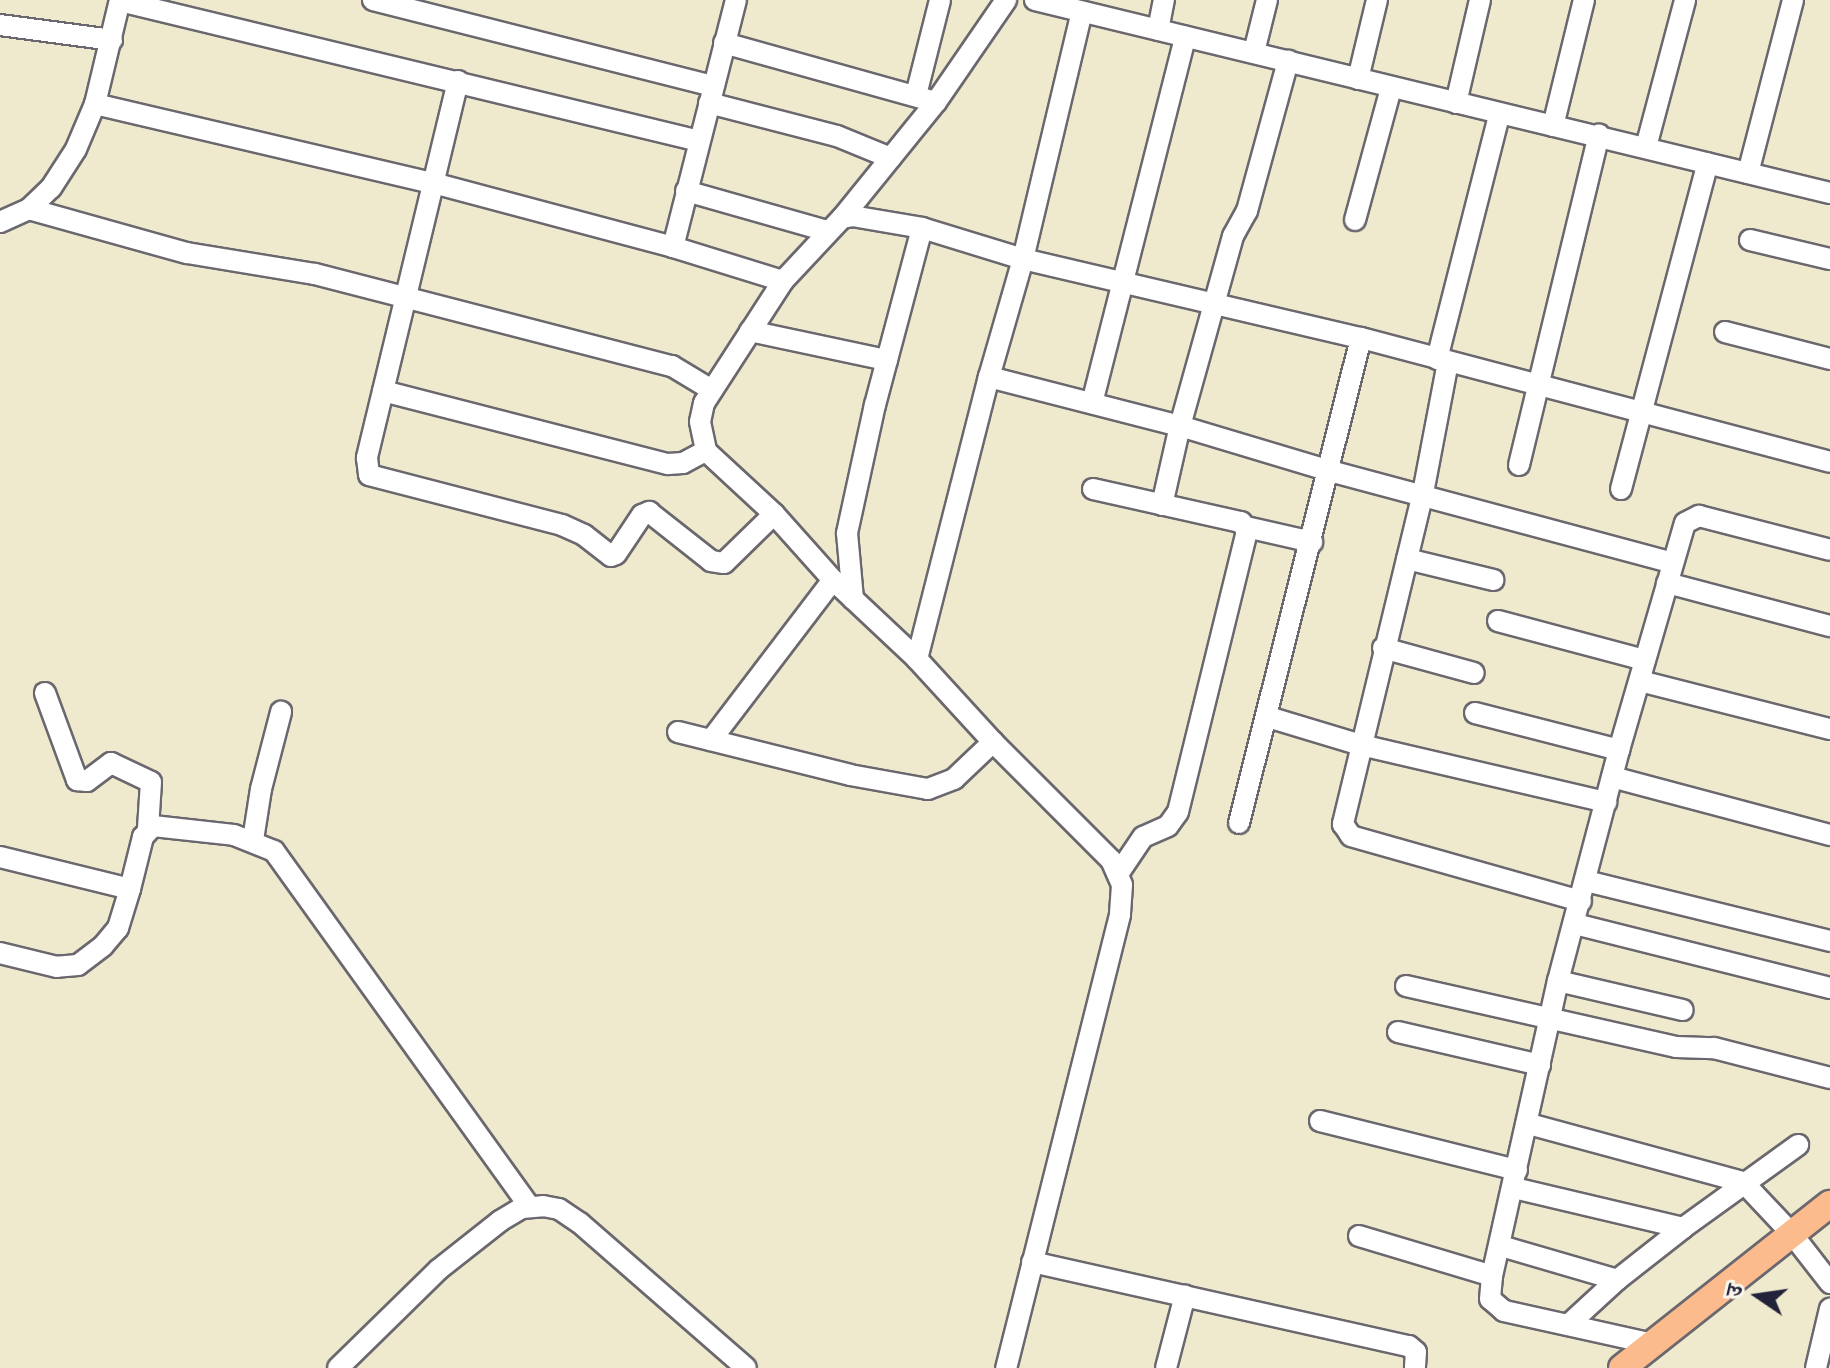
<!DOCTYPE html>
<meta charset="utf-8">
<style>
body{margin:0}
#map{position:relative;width:1830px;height:1368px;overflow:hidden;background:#efe9ce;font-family:"IM FELL Double Pica","Noto Serif Devanagari",serif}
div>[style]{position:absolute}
.roads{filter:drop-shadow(2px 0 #6a686e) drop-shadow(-2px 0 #6a686e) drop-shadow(0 2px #6a686e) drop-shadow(0 -2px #6a686e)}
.minor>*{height:20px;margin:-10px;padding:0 10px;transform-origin:10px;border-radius:10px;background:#fff}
.major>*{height:26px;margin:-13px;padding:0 13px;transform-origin:13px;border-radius:13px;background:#fbbb8c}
span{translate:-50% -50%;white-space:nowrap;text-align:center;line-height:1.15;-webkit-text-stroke:7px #fbf7ec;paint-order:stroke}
.north{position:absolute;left:1718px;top:1256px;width:80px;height:80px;-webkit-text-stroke:6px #fbf7ec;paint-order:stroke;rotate:283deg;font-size:22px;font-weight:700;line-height:32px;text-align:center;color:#22223b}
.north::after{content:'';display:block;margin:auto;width:28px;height:36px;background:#22223b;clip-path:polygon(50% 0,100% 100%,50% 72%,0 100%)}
</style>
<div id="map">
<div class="roads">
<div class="minor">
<div style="left:373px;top:0;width:350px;rotate:14.2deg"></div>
<div style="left:1035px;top:0;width:818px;rotate:13.65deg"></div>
<div style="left:120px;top:1px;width:596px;rotate:13.59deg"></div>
<div style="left:0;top:25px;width:113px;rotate:7.6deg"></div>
<div style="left:1158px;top:30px;width:31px;rotate:-79deg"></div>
<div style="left:724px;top:43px;width:220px;rotate:15.6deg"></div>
<div style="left:1254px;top:52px;width:54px;rotate:-76deg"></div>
<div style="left:1358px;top:79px;width:81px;rotate:-76.5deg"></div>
<div style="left:458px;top:81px;width:388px;rotate:103.6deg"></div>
<div style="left:367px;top:458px;width:17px;rotate:83deg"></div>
<div style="left:369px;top:475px;width:199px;rotate:14.5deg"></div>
<div style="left:562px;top:525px;width:24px;rotate:24deg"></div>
<div style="left:584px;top:535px;width:34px;rotate:38deg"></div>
<div style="left:611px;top:556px;width:5px;rotate:-22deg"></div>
<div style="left:616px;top:554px;width:47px;rotate:-56.3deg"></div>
<div style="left:642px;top:515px;width:8px;rotate:-23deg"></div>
<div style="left:649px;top:512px;width:79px;rotate:38.3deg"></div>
<div style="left:711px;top:561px;width:13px;rotate:9deg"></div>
<div style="left:724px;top:563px;width:70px;rotate:-44.4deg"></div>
<div style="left:916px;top:95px;width:98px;rotate:-75.8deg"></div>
<div style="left:709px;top:103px;width:132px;rotate:14.5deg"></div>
<div style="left:837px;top:136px;width:58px;rotate:22.2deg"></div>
<div style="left:1456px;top:103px;width:106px;rotate:-76.9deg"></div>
<div style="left:95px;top:104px;width:347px;rotate:13.2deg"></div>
<div style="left:433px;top:183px;width:248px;rotate:14.9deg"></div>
<div style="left:673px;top:247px;width:115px;rotate:17.2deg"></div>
<div style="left:783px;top:281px;width:86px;rotate:-46.9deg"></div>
<div style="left:842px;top:218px;width:10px;rotate:-11deg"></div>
<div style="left:852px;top:216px;width:71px;rotate:9.7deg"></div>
<div style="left:922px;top:228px;width:106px;rotate:17.1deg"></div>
<div style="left:1023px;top:259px;width:347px;rotate:13.2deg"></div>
<div style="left:1361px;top:338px;width:485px;rotate:14.8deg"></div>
<div style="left:1553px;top:126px;width:130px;rotate:-76.2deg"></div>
<div style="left:1646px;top:147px;width:152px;rotate:-75.1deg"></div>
<div style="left:1748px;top:173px;width:179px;rotate:-75.4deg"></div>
<div style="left:686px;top:191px;width:147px;rotate:15.8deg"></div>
<div style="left:29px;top:209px;width:164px;rotate:15.6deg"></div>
<div style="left:187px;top:253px;width:130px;rotate:9.3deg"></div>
<div style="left:315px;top:274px;width:369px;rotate:14.5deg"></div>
<div style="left:672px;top:366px;width:47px;rotate:31deg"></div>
<div style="left:842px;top:218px;width:149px;rotate:-51deg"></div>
<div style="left:936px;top:102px;width:124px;rotate:-55.5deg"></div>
<div style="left:1355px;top:220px;width:137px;rotate:-74.7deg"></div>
<div style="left:0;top:222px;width:32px;rotate:-24deg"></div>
<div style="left:29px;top:209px;width:30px;rotate:-44deg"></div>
<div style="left:51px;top:188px;width:46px;rotate:-57.3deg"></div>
<div style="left:76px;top:149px;width:49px;rotate:-67.1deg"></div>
<div style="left:95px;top:104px;width:107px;rotate:-76.5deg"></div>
<div style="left:1750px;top:240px;width:82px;rotate:13.4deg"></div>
<div style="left:673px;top:247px;width:255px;rotate:-75.7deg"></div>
<div style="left:783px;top:281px;width:145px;rotate:122.9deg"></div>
<div style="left:704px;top:403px;width:19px;rotate:102deg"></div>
<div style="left:700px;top:422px;width:30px;rotate:78deg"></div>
<div style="left:706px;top:451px;width:93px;rotate:42.8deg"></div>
<div style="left:774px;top:514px;width:89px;rotate:48.2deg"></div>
<div style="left:833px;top:580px;width:115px;rotate:43.2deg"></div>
<div style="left:917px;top:659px;width:113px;rotate:47.5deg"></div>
<div style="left:993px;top:742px;width:167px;rotate:45deg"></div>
<div style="left:1111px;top:860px;width:27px;rotate:66deg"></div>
<div style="left:1122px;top:885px;width:30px;rotate:94deg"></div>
<div style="left:1120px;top:915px;width:467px;rotate:104.1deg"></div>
<div style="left:750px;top:331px;width:140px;rotate:12deg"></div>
<div style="left:1725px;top:332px;width:108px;rotate:14.4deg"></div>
<div style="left:1437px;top:359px;width:252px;rotate:-75.7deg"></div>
<div style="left:1448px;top:362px;width:133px;rotate:100.8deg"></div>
<div style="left:1423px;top:493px;width:341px;rotate:103.6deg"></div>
<div style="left:1343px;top:824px;width:14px;rotate:56deg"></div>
<div style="left:1351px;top:836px;width:239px;rotate:15.8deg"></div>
<div style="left:989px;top:377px;width:197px;rotate:14.4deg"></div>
<div style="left:1180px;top:426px;width:157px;rotate:16.7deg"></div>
<div style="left:1330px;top:471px;width:355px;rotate:15deg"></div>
<div style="left:383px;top:391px;width:294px;rotate:14.4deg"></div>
<div style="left:668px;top:464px;width:15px;rotate:-4deg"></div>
<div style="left:683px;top:463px;width:26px;rotate:-28deg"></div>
<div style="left:1092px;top:403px;width:378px;rotate:-75.7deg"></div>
<div style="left:1519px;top:465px;width:340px;rotate:-76.4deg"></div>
<div style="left:1093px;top:489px;width:152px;rotate:12.6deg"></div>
<div style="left:1241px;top:522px;width:11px;rotate:56deg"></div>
<div style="left:1247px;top:531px;width:289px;rotate:103.8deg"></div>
<div style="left:1178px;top:812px;width:17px;rotate:126deg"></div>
<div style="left:1168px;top:826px;width:27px;rotate:156deg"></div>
<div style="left:1143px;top:837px;width:45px;rotate:124deg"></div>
<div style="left:1621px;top:489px;width:337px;rotate:-75.1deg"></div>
<div style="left:1162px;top:505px;width:81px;rotate:-77.2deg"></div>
<div style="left:1180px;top:426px;width:197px;rotate:-74.4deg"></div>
<div style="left:1233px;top:236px;width:29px;rotate:-61deg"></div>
<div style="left:1247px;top:211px;width:156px;rotate:-74.7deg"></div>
<div style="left:1246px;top:527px;width:68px;rotate:12.8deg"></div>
<div style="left:1407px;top:559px;width:89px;rotate:13.6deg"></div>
<div style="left:1667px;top:583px;width:169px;rotate:14.8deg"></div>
<div style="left:853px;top:599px;width:66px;rotate:-95.2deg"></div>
<div style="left:847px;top:533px;width:131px;rotate:-77.7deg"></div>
<div style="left:875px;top:405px;width:183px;rotate:-75.1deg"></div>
<div style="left:1498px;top:621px;width:152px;rotate:14.9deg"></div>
<div style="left:1383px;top:648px;width:94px;rotate:15.4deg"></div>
<div style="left:917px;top:659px;width:291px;rotate:-75.7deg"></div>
<div style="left:989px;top:377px;width:123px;rotate:-73.9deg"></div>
<div style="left:1023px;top:259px;width:254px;rotate:-76.6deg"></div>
<div style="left:1640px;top:681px;width:196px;rotate:14.2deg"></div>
<div style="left:45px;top:693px;width:93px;rotate:69.8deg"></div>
<div style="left:77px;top:780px;width:10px;rotate:6deg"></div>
<div style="left:87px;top:781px;width:30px;rotate:-37deg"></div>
<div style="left:111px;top:763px;width:44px;rotate:25.4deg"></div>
<div style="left:151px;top:782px;width:47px;rotate:93.7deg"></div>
<div style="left:1475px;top:713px;width:149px;rotate:14.4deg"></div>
<div style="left:1268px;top:717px;width:97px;rotate:16.8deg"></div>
<div style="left:1361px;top:745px;width:252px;rotate:13.1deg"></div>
<div style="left:678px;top:732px;width:177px;rotate:14deg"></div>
<div style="left:850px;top:775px;width:79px;rotate:10.2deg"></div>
<div style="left:928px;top:789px;width:28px;rotate:-21deg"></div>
<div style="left:954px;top:779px;width:54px;rotate:-43.5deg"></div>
<div style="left:711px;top:740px;width:201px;rotate:-52.7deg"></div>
<div style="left:1612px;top:777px;width:226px;rotate:14.9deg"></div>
<div style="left:1239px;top:823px;width:500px;rotate:-75.88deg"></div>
<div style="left:253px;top:840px;width:52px;rotate:-81.1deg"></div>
<div style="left:261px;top:789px;width:80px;rotate:-75.4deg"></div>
<div style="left:0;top:857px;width:134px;rotate:13.8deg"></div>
<div style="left:130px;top:889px;width:41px;rotate:107.1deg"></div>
<div style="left:118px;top:928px;width:23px;rotate:130deg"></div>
<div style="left:103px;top:946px;width:31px;rotate:143deg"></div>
<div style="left:78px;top:965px;width:21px;rotate:175deg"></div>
<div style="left:57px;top:967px;width:59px;rotate:-166.2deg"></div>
<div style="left:1586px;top:881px;width:251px;rotate:13.8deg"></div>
<div style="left:130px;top:889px;width:54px;rotate:-76deg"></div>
<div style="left:143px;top:837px;width:15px;rotate:-48deg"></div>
<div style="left:153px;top:826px;width:81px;rotate:6.3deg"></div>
<div style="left:234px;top:835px;width:43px;rotate:21.8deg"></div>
<div style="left:274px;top:851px;width:437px;rotate:54.3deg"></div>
<div style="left:1575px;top:924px;width:263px;rotate:14.1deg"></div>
<div style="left:1558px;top:981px;width:128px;rotate:13.1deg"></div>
<div style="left:1406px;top:986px;width:277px;rotate:12.7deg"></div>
<div style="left:1676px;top:1047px;width:38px;rotate:2deg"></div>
<div style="left:1714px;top:1048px;width:120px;rotate:14.5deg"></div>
<div style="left:1398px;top:1032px;width:146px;rotate:13.1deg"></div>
<div style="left:1320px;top:1121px;width:203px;rotate:14deg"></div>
<div style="left:1529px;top:1124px;width:222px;rotate:15.2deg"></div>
<div style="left:1743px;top:1182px;width:71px;rotate:46.7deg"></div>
<div style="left:1792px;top:1234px;width:62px;rotate:52.2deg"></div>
<div style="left:1514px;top:1188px;width:174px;rotate:13.3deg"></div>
<div style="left:1359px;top:1236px;width:139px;rotate:16.7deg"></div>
<div style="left:1501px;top:1246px;width:121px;rotate:16.3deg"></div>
<div style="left:1032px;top:1262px;width:386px;rotate:12.6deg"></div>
<div style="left:1409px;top:1346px;width:9px;rotate:41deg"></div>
<div style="left:1416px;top:1352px;width:16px;rotate:94deg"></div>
<div style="left:1568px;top:1325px;width:67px;rotate:-42.6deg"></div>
<div style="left:1617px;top:1280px;width:84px;rotate:-38.2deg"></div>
<div style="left:1683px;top:1228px;width:142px;rotate:-35.8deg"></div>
<div style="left:1653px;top:1344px;width:153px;rotate:-167.5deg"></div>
<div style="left:1504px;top:1311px;width:18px;rotate:-139deg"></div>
<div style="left:1490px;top:1299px;width:23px;rotate:-85deg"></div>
<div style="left:1492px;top:1276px;width:302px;rotate:-77.4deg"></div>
<div style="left:1558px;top:981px;width:239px;rotate:-75.2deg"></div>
<div style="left:1619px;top:750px;width:236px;rotate:-73.8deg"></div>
<div style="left:1685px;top:523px;width:16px;rotate:-27deg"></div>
<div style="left:1699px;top:516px;width:135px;rotate:14.5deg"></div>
<div style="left:338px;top:1368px;width:140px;rotate:-44.4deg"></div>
<div style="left:438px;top:1270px;width:79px;rotate:-38.3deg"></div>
<div style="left:500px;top:1221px;width:26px;rotate:-31deg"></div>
<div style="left:522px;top:1208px;width:21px;rotate:-5deg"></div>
<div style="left:543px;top:1206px;width:16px;rotate:11deg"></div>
<div style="left:559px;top:1209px;width:25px;rotate:34deg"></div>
<div style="left:580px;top:1223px;width:220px;rotate:41.1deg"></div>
<div style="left:1166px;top:1368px;width:75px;rotate:-75.4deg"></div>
<div style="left:1816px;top:1368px;width:61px;rotate:-76.7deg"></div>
</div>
<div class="major">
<div style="left:1622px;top:1368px;width:265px;rotate:-38.3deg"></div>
</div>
</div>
<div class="north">उ</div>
</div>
